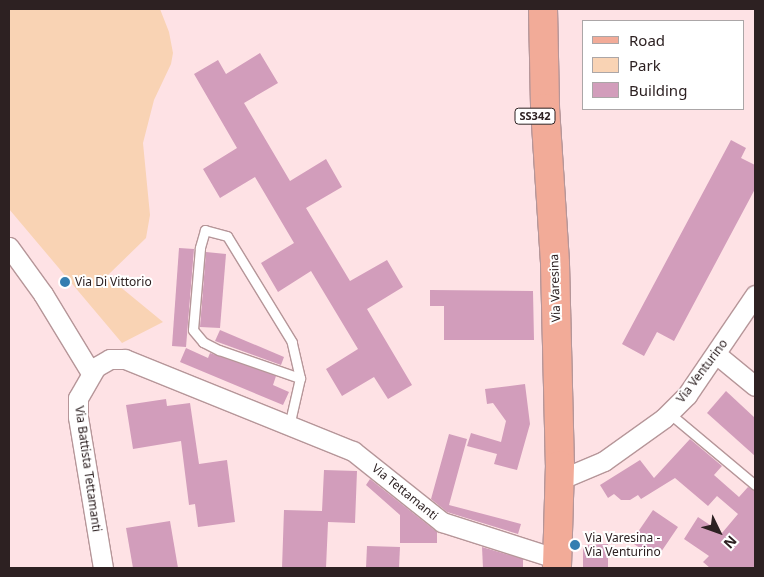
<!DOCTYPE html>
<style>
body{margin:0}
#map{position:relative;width:764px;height:577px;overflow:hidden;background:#fee2e5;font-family:"Noto Sans",sans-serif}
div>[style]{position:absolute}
.green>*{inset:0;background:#f9d3b4}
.building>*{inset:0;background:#d29dbb}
.roads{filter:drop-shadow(1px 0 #b69699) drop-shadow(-1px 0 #b69699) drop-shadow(0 1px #b69699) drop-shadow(0 -1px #b69699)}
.service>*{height:9px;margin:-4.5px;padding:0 4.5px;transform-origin:4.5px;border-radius:4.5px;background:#fff}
.minor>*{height:19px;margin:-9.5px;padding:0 9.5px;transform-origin:9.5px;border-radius:9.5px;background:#fff}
.primary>*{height:28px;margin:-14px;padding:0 14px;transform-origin:14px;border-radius:14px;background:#f2ab98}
.dots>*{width:14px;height:14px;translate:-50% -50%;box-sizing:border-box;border:2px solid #fff;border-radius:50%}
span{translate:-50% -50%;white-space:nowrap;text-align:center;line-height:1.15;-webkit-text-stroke:4px #fff;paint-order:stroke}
.shield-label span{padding:1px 4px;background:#fff;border:1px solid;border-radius:4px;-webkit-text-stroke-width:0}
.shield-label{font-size:11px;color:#2d2122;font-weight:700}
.poi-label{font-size:12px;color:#2d2122}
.left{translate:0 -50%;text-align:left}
.street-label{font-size:12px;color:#2d2122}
.frame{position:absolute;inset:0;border:10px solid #2d2122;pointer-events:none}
.legend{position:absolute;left:582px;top:20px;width:162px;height:90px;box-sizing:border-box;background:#fff;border:1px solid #aba6a7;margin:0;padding:6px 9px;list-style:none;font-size:15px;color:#2d2122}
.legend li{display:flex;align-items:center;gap:10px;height:25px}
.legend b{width:25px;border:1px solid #aba6a7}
.north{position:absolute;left:694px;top:507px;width:50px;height:50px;-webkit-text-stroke:4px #fff;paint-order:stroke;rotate:132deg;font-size:14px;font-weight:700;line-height:20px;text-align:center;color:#2d2122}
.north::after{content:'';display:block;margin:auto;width:18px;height:22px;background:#2d2122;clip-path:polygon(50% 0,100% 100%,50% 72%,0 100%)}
</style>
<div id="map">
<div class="green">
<div style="clip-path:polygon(9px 9px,160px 9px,169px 32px,173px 53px,171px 64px,154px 100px,143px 143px,150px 215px,146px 238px,107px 276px,163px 322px,122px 343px,9px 209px)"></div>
</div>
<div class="building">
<div style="clip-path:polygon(260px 53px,278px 83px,244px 103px,290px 181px,326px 159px,342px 187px,306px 208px,350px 281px,387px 260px,403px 287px,367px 309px,412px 385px,388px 399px,374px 377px,342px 396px,326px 369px,358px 349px,311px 271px,278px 292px,261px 263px,294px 243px,255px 177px,220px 198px,203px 169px,237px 148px,194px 74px,218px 60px,226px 74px)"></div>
<div style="clip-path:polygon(731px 140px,746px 148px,741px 158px,755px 165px,755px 189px,674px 341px,657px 332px,644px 356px,622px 344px)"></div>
<div style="clip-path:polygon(179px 248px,194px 249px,186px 347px,172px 346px)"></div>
<div style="clip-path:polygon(206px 252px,226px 254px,220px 328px,200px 327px)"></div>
<div style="clip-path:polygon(430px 290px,533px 291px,534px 340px,444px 340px,444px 306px,430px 306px)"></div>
<div style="clip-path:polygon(220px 330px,284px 357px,281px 365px,215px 341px)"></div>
<div style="clip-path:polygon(186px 348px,208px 358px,210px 353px,276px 376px,273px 385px,289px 392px,283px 405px,180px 362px)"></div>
<div style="clip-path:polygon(525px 384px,530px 424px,517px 470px,494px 464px,497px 454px,467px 446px,471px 433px,501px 442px,506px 421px,493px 403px,487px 404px,485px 389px)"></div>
<div style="clip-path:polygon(726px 391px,755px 418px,755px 456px,707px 413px)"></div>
<div style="clip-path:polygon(166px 399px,167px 406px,190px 403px,199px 464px,227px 460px,235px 522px,198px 527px,195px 504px,189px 505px,181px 441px,133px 449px,126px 405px)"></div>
<div style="clip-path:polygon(449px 434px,467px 439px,449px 505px,521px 524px,518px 534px,447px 512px,431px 499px)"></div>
<div style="clip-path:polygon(690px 439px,722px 466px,714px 475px,739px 497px,748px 487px,755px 491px,755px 568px,710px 568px,703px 562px,709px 556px,684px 539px,698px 517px,722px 533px,738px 514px,717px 496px,708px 506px,675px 478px,641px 499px,638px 495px,630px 500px,621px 500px,614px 494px,608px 498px,600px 485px,640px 460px,654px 478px)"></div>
<div style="clip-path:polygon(324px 470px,357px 471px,355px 523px,328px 522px,326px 568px,282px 568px,284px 510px,322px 511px)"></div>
<div style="clip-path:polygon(370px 479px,437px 532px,437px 543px,400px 543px,400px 515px,366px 485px)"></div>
<div style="clip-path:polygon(653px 510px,678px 527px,661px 552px,658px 550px,653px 557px,631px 542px)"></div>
<div style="clip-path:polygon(170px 521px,178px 568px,133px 568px,126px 528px)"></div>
<div style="clip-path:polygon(608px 544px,608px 568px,583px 568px,583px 545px)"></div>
<div style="clip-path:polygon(367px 546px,400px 547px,399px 568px,366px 568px)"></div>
<div style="clip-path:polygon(482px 547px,523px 559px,523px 568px,483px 568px)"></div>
</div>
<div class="roads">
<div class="service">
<div style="left:669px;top:413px;width:112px;rotate:39.9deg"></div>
<div style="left:289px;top:426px;width:49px;rotate:-77.1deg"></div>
<div style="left:300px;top:378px;width:37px;rotate:-103deg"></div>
<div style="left:292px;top:342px;width:124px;rotate:-121.5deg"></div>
<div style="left:227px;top:236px;width:23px;rotate:-165deg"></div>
<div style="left:205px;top:230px;width:19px;rotate:106deg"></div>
<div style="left:200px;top:248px;width:82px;rotate:94.9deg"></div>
<div style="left:193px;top:330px;width:16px;rotate:50deg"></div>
<div style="left:203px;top:342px;width:18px;rotate:27deg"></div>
<div style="left:219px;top:350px;width:86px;rotate:19.1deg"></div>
</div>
<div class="minor">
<div style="left:9px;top:247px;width:58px;rotate:54.1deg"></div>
<div style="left:43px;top:294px;width:92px;rotate:58.7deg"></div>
<div style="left:716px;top:354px;width:50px;rotate:39.4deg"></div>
<div style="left:559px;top:480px;width:49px;rotate:-22.9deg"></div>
<div style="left:604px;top:461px;width:74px;rotate:-35.6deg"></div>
<div style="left:664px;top:418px;width:33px;rotate:-45deg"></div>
<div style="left:687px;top:395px;width:121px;rotate:-55.8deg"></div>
<div style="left:103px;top:568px;width:153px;rotate:-99.4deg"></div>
<div style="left:78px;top:417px;width:19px;rotate:-90deg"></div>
<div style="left:78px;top:398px;width:36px;rotate:-60deg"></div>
<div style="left:96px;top:367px;width:16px;rotate:-30deg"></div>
<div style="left:110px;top:359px;width:15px"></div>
<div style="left:125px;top:359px;width:246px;rotate:22deg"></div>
<div style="left:353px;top:451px;width:114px;rotate:38.6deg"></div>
<div style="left:442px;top:522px;width:122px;rotate:17.7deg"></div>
</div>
<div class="primary">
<div style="left:543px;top:9px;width:99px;rotate:88.8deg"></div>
<div style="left:545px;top:108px;width:156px;rotate:86.3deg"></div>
<div style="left:555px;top:264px;width:201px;rotate:88.6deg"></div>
<div style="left:560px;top:465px;width:103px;rotate:91.7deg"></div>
</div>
</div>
<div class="dots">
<div style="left:65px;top:282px;background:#347eb1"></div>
<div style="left:575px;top:545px;background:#347eb1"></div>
</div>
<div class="shield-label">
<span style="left:535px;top:116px">SS342</span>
</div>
<div class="poi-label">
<span class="left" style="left:75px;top:282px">Via Di Vittorio</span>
<span class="left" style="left:585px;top:545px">Via Varesina -<br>Via Venturino</span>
</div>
<div class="street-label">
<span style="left:555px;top:288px;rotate:-92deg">Via Varesina</span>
<span style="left:702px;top:371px;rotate:-53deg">Via Venturino</span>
<span style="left:88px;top:469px;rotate:82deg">Via Battista Tettamanti</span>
<span style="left:405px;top:492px;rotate:39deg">Via Tettamanti</span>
</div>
<div class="frame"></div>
<ul class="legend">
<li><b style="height:6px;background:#f2ab98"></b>Road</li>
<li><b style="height:14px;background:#f9d3b4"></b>Park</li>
<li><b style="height:14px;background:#d29dbb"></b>Building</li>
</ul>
<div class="north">N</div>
</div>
